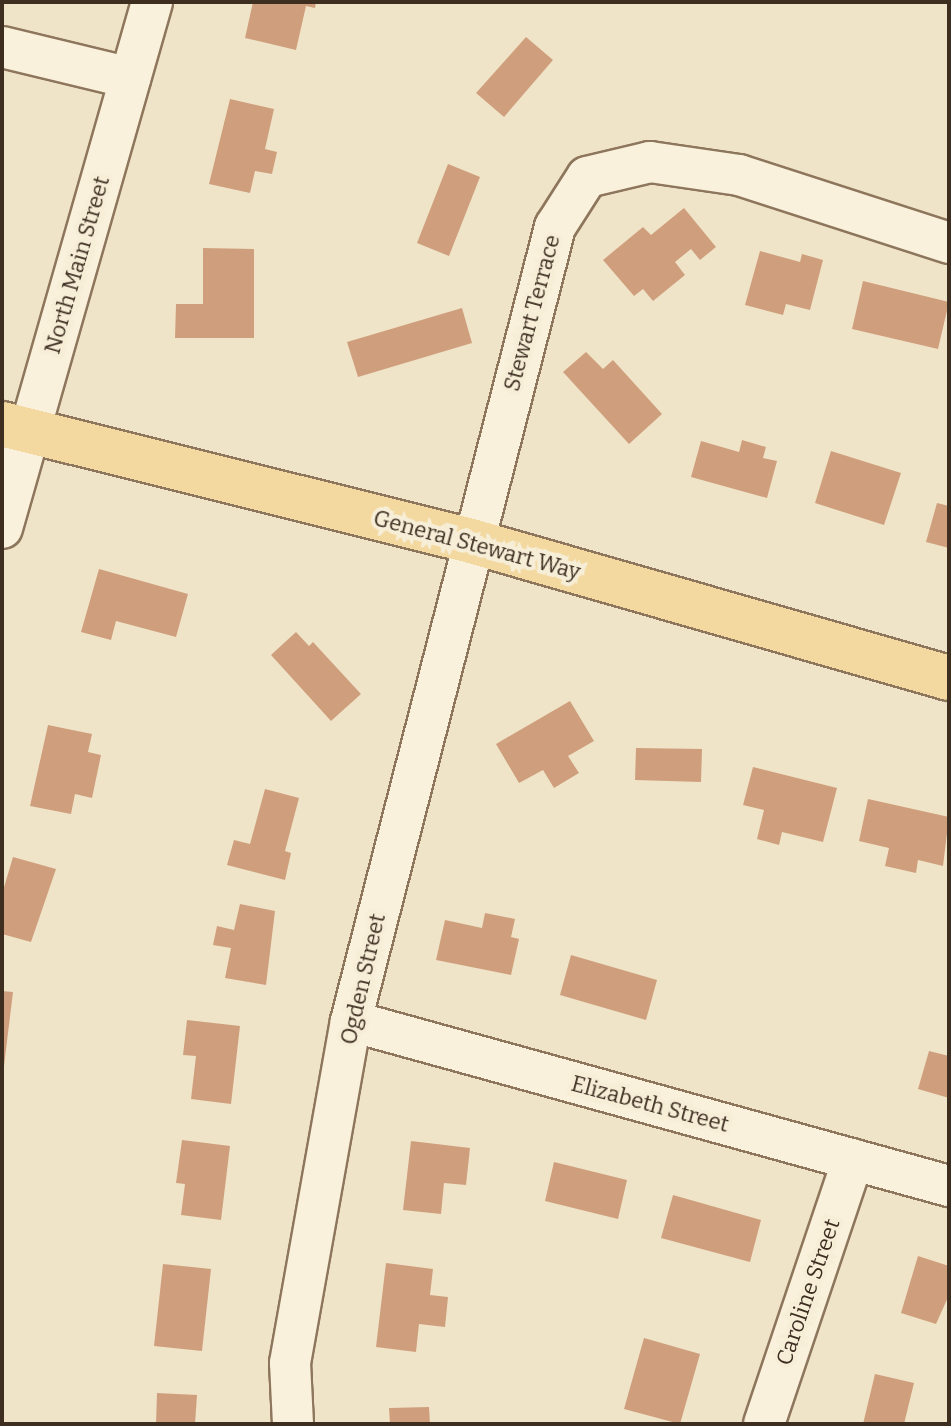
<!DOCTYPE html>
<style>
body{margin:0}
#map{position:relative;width:951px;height:1426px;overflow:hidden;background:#f0e4c8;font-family:Bitter,serif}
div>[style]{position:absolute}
.building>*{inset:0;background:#cf9f7d}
.roads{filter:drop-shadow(2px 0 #8d765c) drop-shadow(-2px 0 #8d765c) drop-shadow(0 2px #8d765c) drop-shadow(0 -2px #8d765c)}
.minor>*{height:40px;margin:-20px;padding:0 20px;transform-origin:20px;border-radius:20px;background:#faf1dc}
.major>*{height:44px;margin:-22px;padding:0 22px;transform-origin:22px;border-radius:22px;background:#f3d9a0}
span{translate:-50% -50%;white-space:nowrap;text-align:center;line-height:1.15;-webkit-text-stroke:8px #f7eed8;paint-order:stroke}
.street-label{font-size:22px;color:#3d2e20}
.frame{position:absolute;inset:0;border:4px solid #3d2e20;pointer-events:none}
</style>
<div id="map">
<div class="building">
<div style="clip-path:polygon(253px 2px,316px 2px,315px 8px,306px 6px,296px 50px,245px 38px)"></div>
<div style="clip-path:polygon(526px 37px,553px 60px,504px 117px,476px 93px)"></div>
<div style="clip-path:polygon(230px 99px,274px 109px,265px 149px,277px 152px,272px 174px,255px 171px,250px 193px,209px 184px)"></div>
<div style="clip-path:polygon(448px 164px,480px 177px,449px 256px,417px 243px)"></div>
<div style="clip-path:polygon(684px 208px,716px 247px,700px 260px,691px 249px,675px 262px,685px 275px,653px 301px,643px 289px,634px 296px,603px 260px,643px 227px,651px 235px)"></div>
<div style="clip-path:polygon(203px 248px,254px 249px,254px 338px,175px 338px,176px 304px,203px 304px)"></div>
<div style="clip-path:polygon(760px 251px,800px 262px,802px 254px,823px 260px,810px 310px,786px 304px,783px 315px,745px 305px)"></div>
<div style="clip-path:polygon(863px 281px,949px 302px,938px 349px,852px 329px)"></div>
<div style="clip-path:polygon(462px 308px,472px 343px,358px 377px,347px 342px)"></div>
<div style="clip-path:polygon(586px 352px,603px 369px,613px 360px,662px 414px,629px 444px,563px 372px)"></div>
<div style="clip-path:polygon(742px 440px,766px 447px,763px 458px,777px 461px,767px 498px,691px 477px,701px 441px,739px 452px)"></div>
<div style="clip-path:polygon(831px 451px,901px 473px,884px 525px,815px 503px)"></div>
<div style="clip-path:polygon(937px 503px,949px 506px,949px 548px,926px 542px)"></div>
<div style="clip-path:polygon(99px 569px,188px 594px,176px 637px,116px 621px,111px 640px,81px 632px)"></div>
<div style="clip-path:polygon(296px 632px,309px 646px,313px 642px,361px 694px,331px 721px,271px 655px)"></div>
<div style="clip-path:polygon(570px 701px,594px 741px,568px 756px,579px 773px,554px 788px,543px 770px,519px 783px,496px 744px)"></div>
<div style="clip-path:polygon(48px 725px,92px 734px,88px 752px,101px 755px,92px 798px,75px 794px,71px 814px,30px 806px)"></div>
<div style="clip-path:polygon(636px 748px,702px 749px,701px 782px,635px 780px)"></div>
<div style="clip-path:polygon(753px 767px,837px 788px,823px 842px,782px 832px,779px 845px,757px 839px,764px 810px,743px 805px)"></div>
<div style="clip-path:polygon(265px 789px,299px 798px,285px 851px,291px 853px,285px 880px,227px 865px,234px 840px,250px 844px)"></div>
<div style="clip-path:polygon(868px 799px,949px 817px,943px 866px,918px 860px,916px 873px,885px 866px,889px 848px,859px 841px)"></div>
<div style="clip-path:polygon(13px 857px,56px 869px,31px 942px,2px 934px,2px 894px)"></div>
<div style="clip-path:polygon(240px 904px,275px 911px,266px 985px,225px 978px,231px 948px,213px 945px,217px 926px,234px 930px)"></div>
<div style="clip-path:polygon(485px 913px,515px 919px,511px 937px,519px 939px,511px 975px,436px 960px,445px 920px,482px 928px)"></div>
<div style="clip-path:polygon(571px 955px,657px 980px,646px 1020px,560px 995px)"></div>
<div style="clip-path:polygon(2px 991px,13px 992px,4px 1066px,2px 1066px)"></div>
<div style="clip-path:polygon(187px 1020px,240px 1026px,231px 1104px,191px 1099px,196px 1056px,183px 1055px)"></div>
<div style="clip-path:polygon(929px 1051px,949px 1056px,949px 1098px,918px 1089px)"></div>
<div style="clip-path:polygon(182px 1140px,230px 1146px,221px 1220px,181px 1215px,185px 1184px,176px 1183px)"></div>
<div style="clip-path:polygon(411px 1141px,470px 1148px,466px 1185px,444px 1183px,441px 1214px,403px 1210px)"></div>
<div style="clip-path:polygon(554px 1162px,627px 1180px,618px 1219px,545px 1201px)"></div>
<div style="clip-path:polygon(673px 1195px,761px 1220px,750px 1262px,661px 1238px)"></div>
<div style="clip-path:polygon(918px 1256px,949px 1266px,949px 1295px,936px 1324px,901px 1313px)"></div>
<div style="clip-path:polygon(386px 1263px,433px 1269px,430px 1295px,448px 1297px,445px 1327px,419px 1324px,416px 1352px,376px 1347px)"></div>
<div style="clip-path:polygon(163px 1264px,211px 1269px,202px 1351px,154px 1346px)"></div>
<div style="clip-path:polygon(644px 1338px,700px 1354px,680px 1424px,624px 1409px)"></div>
<div style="clip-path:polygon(875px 1374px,914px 1383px,904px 1424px,863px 1424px)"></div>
<div style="clip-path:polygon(157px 1393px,197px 1395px,195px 1424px,156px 1424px)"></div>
<div style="clip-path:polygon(429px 1407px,430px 1424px,390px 1424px,389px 1408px)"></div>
</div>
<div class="roads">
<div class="minor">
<div style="left:2px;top:47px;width:132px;rotate:13.6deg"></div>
<div style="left:2px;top:528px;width:547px;rotate:-74.08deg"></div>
<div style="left:351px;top:1021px;width:620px;rotate:15.43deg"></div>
<div style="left:293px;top:1424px;width:61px;rotate:-92.8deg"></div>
<div style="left:290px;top:1363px;width:347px;rotate:-79.9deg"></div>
<div style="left:351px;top:1021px;width:820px;rotate:-75.59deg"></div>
<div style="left:555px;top:227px;width:59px;rotate:-57.4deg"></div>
<div style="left:587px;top:177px;width:65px;rotate:-13.4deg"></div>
<div style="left:650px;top:162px;width:90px;rotate:8.3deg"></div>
<div style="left:739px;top:175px;width:221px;rotate:17.9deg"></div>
<div style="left:764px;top:1424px;width:279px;rotate:-71.4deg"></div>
</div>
<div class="major">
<div style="left:2px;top:424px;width:483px;rotate:14deg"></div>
<div style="left:471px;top:541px;width:497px;rotate:16deg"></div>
</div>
</div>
<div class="street-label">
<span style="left:77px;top:265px;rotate:-74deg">North Main Street</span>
<span style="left:532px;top:313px;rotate:-75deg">Stewart Terrace</span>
<span style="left:477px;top:545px;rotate:15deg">General Stewart Way</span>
<span style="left:363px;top:979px;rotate:-77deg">Ogden Street</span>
<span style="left:650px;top:1104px;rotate:15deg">Elizabeth Street</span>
<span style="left:808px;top:1292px;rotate:-71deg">Caroline Street</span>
</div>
<div class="frame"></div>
</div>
